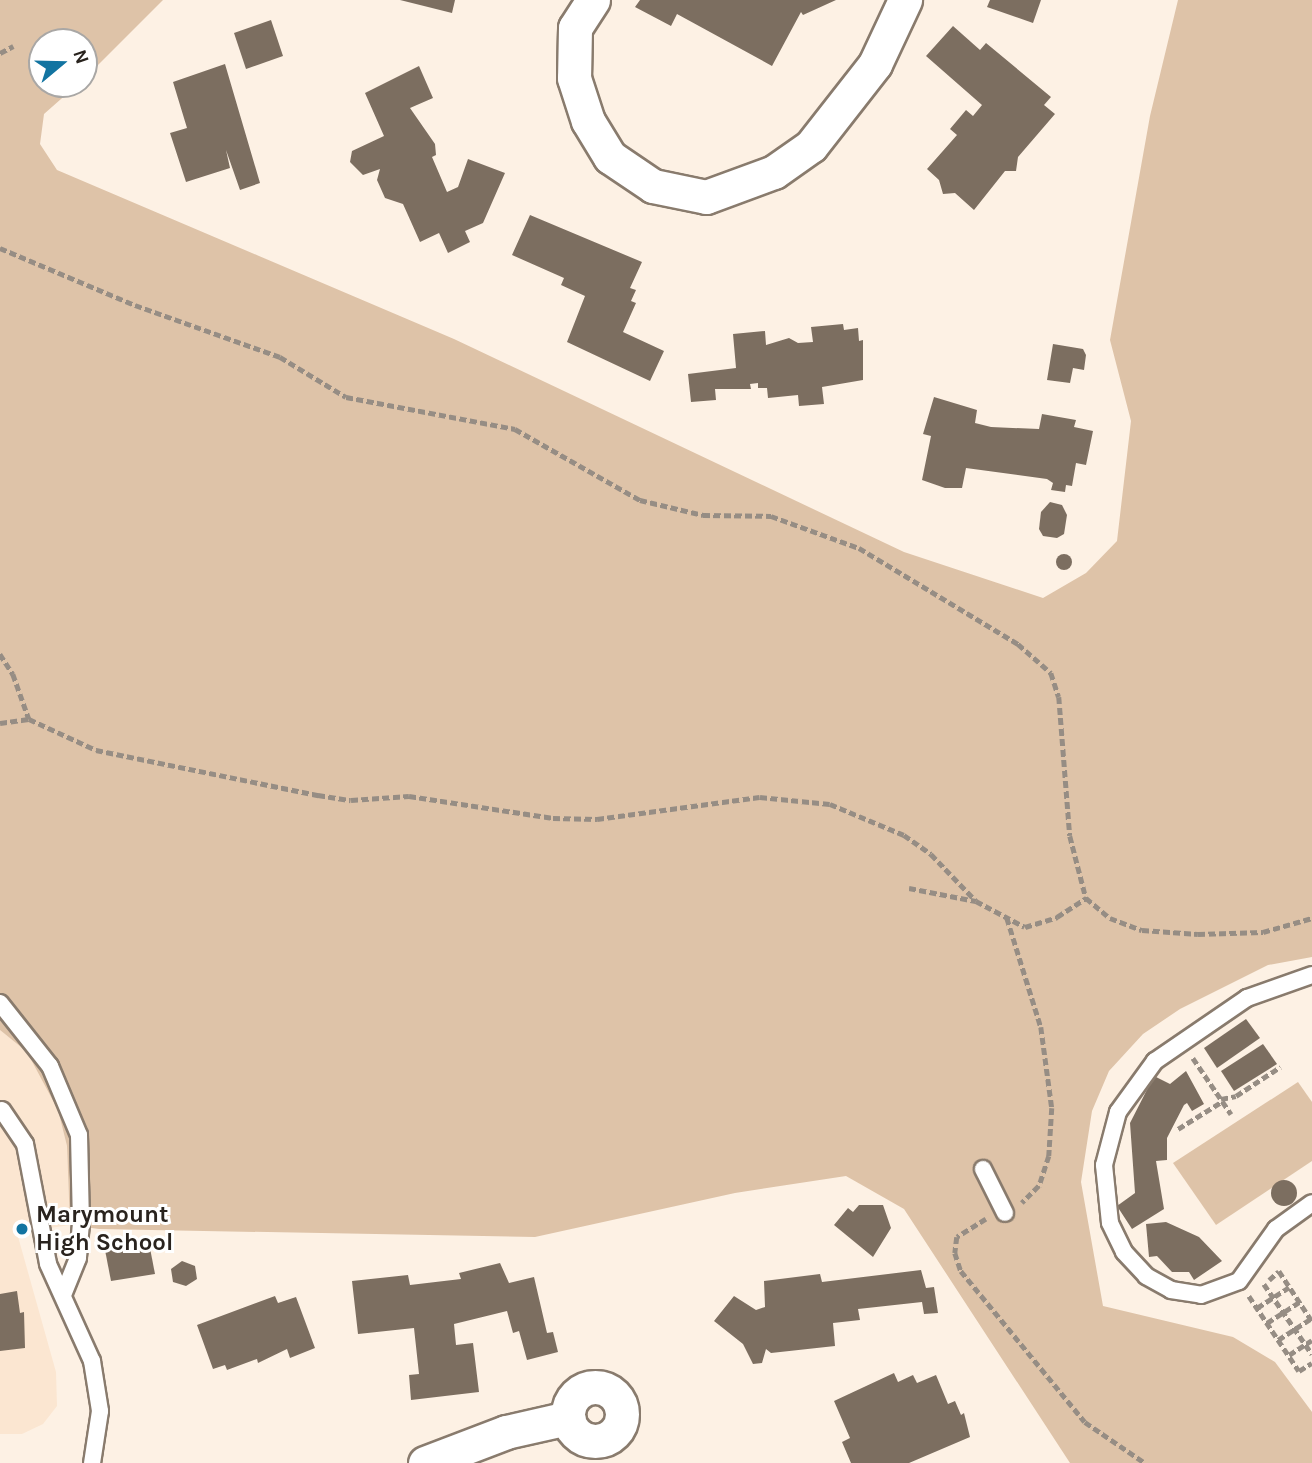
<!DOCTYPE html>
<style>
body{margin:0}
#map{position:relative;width:1312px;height:1463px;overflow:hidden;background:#fdf1e4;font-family:Karla,sans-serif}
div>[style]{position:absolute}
.built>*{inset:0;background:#fbe6d1}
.green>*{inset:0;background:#dec3a8}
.building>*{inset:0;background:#7c6e60}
.round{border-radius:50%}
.path>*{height:4.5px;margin-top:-2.25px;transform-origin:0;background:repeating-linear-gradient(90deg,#968d84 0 7px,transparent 0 10.5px)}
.roads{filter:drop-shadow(2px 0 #897b6d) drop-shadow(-2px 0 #897b6d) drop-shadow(0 2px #897b6d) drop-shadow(0 -2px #897b6d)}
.lane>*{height:16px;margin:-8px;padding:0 8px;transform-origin:8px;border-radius:8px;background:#fff}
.street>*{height:33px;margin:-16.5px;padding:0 16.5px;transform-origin:16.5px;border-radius:16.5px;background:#fff}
.street>.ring{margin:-16.5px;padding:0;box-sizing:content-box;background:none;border:33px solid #fff;border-radius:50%}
.dots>*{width:19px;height:19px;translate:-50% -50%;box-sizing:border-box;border:4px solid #fff;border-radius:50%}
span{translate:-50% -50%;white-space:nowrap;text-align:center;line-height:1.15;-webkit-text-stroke:6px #fff;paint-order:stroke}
.poi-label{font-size:24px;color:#29231e;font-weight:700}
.left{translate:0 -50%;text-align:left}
.north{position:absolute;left:28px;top:28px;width:70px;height:70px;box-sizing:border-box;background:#fff;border:2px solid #a9a7a5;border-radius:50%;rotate:71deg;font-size:19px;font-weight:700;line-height:28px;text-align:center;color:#29231e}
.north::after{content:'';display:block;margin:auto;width:24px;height:32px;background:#1274a1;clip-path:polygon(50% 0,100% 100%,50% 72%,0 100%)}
</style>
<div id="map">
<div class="built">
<div style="clip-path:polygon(0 1030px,27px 1052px,40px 1072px,58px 1110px,67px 1146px,70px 1225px,17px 1233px,56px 1372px,57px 1406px,43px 1424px,22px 1434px,0 1434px)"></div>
</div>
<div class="green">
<div style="clip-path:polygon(0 0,163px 0,84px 79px,84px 42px,42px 42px,42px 84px,78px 84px,44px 114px,40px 144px,57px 170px,454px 339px,904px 552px,1043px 598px,1086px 573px,1117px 541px,1131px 421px,1110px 340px,1150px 116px,1178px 0,1312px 0,1312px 957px,1268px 965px,1180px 1009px,1143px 1034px,1109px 1071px,1092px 1111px,1081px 1182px,1103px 1306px,1233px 1337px,1275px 1362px,1312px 1412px,1312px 1463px,1070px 1463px,904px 1209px,846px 1176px,735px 1193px,535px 1237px,99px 1229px,70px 1225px,67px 1146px,58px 1110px,27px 1052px,0 1030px)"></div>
<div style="clip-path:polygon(1298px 1082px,1312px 1102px,1312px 1161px,1216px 1225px,1173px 1163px)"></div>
</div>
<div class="building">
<div style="clip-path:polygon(400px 0,455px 0,452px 13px)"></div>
<div style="clip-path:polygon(640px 0,836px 0,803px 15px,801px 12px,772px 66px,677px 14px,671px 26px,635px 7px)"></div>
<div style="clip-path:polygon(990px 0,1041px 0,1033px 23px,987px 7px)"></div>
<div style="clip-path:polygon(271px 20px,283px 56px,246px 69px,234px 33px)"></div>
<div style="clip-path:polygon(953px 26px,980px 50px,986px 43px,1051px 97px,1044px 105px,1055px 114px,1018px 157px,1016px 171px,1005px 171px,974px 210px,955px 193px,943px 194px,939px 180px,927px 169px,957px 135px,950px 129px,966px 110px,973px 116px,982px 105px,926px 56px)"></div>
<div style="clip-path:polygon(225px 64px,260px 183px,240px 190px,226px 150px,230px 168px,186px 182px,170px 133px,187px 128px,173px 82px)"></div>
<div style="clip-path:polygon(419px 66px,433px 98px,410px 108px,435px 144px,436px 155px,432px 157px,447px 192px,458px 187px,468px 159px,505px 173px,483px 223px,465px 231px,470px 242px,448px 253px,439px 233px,420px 242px,403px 204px,385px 198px,377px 180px,380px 169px,363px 175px,350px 162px,352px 151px,384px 136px,365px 93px)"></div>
<div style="clip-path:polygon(530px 215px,642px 262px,630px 288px,636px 290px,631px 301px,636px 303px,623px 332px,664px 351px,650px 381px,567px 342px,585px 296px,561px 285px,564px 278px,512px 255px)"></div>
<div style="clip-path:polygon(843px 324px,844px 330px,858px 328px,859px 341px,863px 340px,863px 380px,822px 387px,824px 404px,799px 406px,798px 395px,768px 398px,767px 388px,758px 388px,758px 383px,750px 384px,751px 389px,715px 389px,716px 400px,691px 402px,688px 374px,736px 368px,733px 334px,765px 331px,766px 345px,789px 338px,798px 343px,813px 342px,811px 327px)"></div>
<div style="clip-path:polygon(1053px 344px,1083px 349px,1086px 355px,1084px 370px,1073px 368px,1070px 383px,1047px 380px)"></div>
<div style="clip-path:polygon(934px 397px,977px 410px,975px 423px,991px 427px,1039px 429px,1042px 414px,1076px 420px,1074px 427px,1093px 431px,1086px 465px,1076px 463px,1072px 486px,1066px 485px,1065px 492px,1051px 490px,1053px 483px,1047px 479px,966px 468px,962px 488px,945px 488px,922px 480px,931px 436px,923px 434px)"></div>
<div style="clip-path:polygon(1050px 502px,1062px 505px,1067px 515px,1064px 534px,1057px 538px,1043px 536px,1039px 529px,1041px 512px)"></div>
<div class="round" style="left:1056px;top:554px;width:16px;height:16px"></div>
<div style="clip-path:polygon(1246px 1019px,1260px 1038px,1217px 1068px,1204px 1048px)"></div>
<div style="clip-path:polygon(1263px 1044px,1277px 1064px,1234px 1091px,1221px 1071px)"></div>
<div style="clip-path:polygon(1186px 1071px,1204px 1104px,1192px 1111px,1187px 1103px,1184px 1105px,1167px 1138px,1167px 1160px,1156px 1161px,1164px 1209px,1132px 1229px,1117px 1206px,1135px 1193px,1130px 1123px,1154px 1076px,1170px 1084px)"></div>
<div class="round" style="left:1271px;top:1180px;width:26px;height:26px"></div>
<div style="clip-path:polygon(859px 1205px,883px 1205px,891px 1228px,873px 1257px,834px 1225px,848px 1208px,853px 1212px)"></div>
<div style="clip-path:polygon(1166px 1222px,1199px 1237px,1222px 1261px,1194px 1280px,1189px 1272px,1172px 1272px,1157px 1256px,1149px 1257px,1146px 1224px)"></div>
<div style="clip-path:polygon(149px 1243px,155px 1274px,111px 1281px,105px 1250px)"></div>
<div style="clip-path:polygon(182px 1261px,195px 1266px,197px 1279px,186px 1286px,173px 1282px,171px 1269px)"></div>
<div style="clip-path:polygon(500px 1263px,509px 1283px,534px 1277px,547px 1333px,553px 1332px,558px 1352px,527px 1360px,519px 1331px,513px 1333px,507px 1311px,454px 1324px,456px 1345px,473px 1343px,479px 1392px,411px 1400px,409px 1375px,419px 1374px,414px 1328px,358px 1334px,352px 1281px,408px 1275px,410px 1285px,461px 1279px,459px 1273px)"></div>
<div style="clip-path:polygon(921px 1270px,926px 1288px,934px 1287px,938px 1313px,924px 1314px,922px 1302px,858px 1309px,860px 1320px,833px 1323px,835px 1346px,771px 1353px,766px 1349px,762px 1363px,753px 1364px,743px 1344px,714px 1321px,734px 1296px,756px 1310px,765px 1307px,764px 1281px,820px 1274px,822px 1282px)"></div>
<div style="clip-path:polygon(17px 1291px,20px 1313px,24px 1312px,25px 1348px,0 1351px,0 1294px)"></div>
<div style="clip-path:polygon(275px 1296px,278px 1303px,296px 1297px,315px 1348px,290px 1358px,287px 1349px,258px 1363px,257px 1359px,227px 1370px,225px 1365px,213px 1369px,197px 1325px)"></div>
<div style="clip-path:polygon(894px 1373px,898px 1382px,913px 1375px,917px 1383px,936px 1375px,948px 1404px,955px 1401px,961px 1415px,964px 1413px,970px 1437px,909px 1463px,851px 1463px,842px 1442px,850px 1438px,834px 1401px)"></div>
</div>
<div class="path">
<div style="left:0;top:53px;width:15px;rotate:-28deg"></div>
<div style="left:0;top:248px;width:147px;rotate:22.9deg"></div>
<div style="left:135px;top:305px;width:154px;rotate:19.7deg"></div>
<div style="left:280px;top:357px;width:77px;rotate:31.2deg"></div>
<div style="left:346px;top:397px;width:172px;rotate:10.7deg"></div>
<div style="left:515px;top:429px;width:144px;rotate:29.6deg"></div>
<div style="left:640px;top:500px;width:65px;rotate:13.4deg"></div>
<div style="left:703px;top:515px;width:68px;rotate:0.8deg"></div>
<div style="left:771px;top:516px;width:94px;rotate:20deg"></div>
<div style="left:859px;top:548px;width:186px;rotate:31.1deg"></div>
<div style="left:1018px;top:644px;width:44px;rotate:41.3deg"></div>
<div style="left:1051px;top:673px;width:25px;rotate:72deg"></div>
<div style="left:1059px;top:697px;width:139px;rotate:85.5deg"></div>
<div style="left:1070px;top:836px;width:64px;rotate:75.5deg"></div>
<div style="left:1086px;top:898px;width:31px;rotate:40deg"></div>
<div style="left:1110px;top:918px;width:34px;rotate:21deg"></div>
<div style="left:1142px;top:930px;width:56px;rotate:4.1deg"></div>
<div style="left:1198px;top:934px;width:65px;rotate:-1.8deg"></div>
<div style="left:1263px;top:932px;width:51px;rotate:-15.9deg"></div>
<div style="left:0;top:654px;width:24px;rotate:57deg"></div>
<div style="left:13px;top:674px;width:48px;rotate:70.4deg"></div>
<div style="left:29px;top:719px;width:74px;rotate:24.8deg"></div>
<div style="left:96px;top:750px;width:227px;rotate:11.5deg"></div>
<div style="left:318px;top:795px;width:33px;rotate:9deg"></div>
<div style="left:351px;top:800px;width:58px;rotate:-3.9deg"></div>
<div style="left:409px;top:796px;width:146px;rotate:8.7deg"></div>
<div style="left:553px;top:818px;width:44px;rotate:1.3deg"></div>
<div style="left:597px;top:819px;width:164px;rotate:-7.7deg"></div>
<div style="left:760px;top:797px;width:70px;rotate:5.7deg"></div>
<div style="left:830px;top:804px;width:80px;rotate:22.7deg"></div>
<div style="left:904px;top:835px;width:33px;rotate:35deg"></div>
<div style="left:931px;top:854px;width:65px;rotate:46.2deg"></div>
<div style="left:0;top:723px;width:29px;rotate:-8deg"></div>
<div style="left:909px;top:888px;width:68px;rotate:11deg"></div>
<div style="left:976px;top:901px;width:55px;rotate:28deg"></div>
<div style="left:1025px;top:927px;width:34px;rotate:-17deg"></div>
<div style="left:1057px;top:917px;width:35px;rotate:-33deg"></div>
<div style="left:1007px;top:918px;width:114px;rotate:72.7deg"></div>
<div style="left:1041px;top:1027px;width:82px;rotate:82.3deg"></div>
<div style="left:1052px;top:1108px;width:48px;rotate:93.6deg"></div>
<div style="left:1049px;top:1156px;width:32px;rotate:108deg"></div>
<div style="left:1039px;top:1186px;width:24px;rotate:135deg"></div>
<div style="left:1193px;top:1058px;width:68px;rotate:55.8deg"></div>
<div style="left:1221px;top:1099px;width:15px;rotate:-11deg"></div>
<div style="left:1236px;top:1096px;width:53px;rotate:-33.4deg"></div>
<div style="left:1178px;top:1129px;width:53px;rotate:-31.9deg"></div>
<div style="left:986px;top:1219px;width:34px;rotate:148deg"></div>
<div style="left:957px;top:1237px;width:16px;rotate:97deg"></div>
<div style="left:955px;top:1253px;width:19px;rotate:72deg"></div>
<div style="left:961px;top:1271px;width:195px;rotate:50.6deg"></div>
<div style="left:1085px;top:1422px;width:73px;rotate:34.3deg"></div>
<div style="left:1269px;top:1280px;width:13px;rotate:-42deg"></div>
<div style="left:1279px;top:1271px;width:60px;rotate:56.6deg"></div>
<div style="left:1264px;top:1284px;width:85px;rotate:55.6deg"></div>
<div style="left:1249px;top:1296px;width:90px;rotate:56.3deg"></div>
<div style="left:1299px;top:1371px;width:15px;rotate:-32deg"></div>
<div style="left:1257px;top:1308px;width:38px;rotate:-33deg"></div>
<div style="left:1267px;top:1323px;width:38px;rotate:-33deg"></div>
<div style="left:1278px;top:1340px;width:38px;rotate:-33deg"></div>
<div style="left:1289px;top:1355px;width:27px;rotate:-33deg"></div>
</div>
<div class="roads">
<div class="lane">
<div style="left:1312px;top:975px;width:69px;rotate:160.5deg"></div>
<div style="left:1247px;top:998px;width:112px;rotate:145.6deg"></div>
<div style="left:1155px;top:1061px;width:63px;rotate:126deg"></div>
<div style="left:1118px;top:1112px;width:55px;rotate:104.8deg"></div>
<div style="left:1104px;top:1165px;width:58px;rotate:84.1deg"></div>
<div style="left:1110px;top:1223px;width:32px;rotate:64deg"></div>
<div style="left:1124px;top:1252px;width:33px;rotate:47deg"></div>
<div style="left:1146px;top:1276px;width:29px;rotate:29deg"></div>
<div style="left:1171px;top:1290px;width:30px;rotate:9deg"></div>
<div style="left:1201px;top:1295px;width:40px;rotate:-20.2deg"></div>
<div style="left:1239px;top:1281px;width:64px;rotate:-54.6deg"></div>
<div style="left:1276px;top:1229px;width:44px;rotate:-35.8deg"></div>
<div style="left:0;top:1003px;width:80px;rotate:51.6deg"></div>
<div style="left:50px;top:1066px;width:75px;rotate:67.2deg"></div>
<div style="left:79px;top:1135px;width:88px;rotate:88.7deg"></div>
<div style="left:81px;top:1223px;width:35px;rotate:95deg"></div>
<div style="left:78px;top:1258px;width:40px;rotate:112deg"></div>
<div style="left:2px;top:1110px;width:41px;rotate:55.9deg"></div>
<div style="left:25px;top:1144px;width:122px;rotate:79.1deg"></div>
<div style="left:48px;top:1264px;width:107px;rotate:65.6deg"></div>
<div style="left:92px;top:1361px;width:51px;rotate:80.9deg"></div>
<div style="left:100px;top:1411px;width:53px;rotate:98.7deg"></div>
<div style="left:983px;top:1169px;width:49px;rotate:63.4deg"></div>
</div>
<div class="street">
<div style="left:593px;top:0;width:33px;rotate:123deg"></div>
<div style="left:575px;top:28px;width:50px;rotate:91.1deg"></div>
<div style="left:574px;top:78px;width:45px;rotate:72deg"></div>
<div style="left:588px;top:121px;width:42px;rotate:58.6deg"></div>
<div style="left:610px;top:157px;width:52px;rotate:34deg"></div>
<div style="left:653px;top:186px;width:54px;rotate:11.7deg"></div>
<div style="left:706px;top:197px;width:72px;rotate:-20.2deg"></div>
<div style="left:774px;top:172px;width:45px;rotate:-35.1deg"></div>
<div style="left:811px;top:146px;width:104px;rotate:-52deg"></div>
<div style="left:875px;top:64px;width:71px;rotate:-64.9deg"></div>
<div class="ring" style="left:568px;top:1387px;width:21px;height:21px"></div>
<div style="left:425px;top:1463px;width:87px;rotate:-20.9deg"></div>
<div style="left:506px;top:1432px;width:64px;rotate:-12.7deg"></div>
</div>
</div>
<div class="dots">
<div style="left:22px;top:1229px;background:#1274a1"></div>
</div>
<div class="poi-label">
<span class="left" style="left:36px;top:1229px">Marymount<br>High School</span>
</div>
<div class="north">N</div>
</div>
